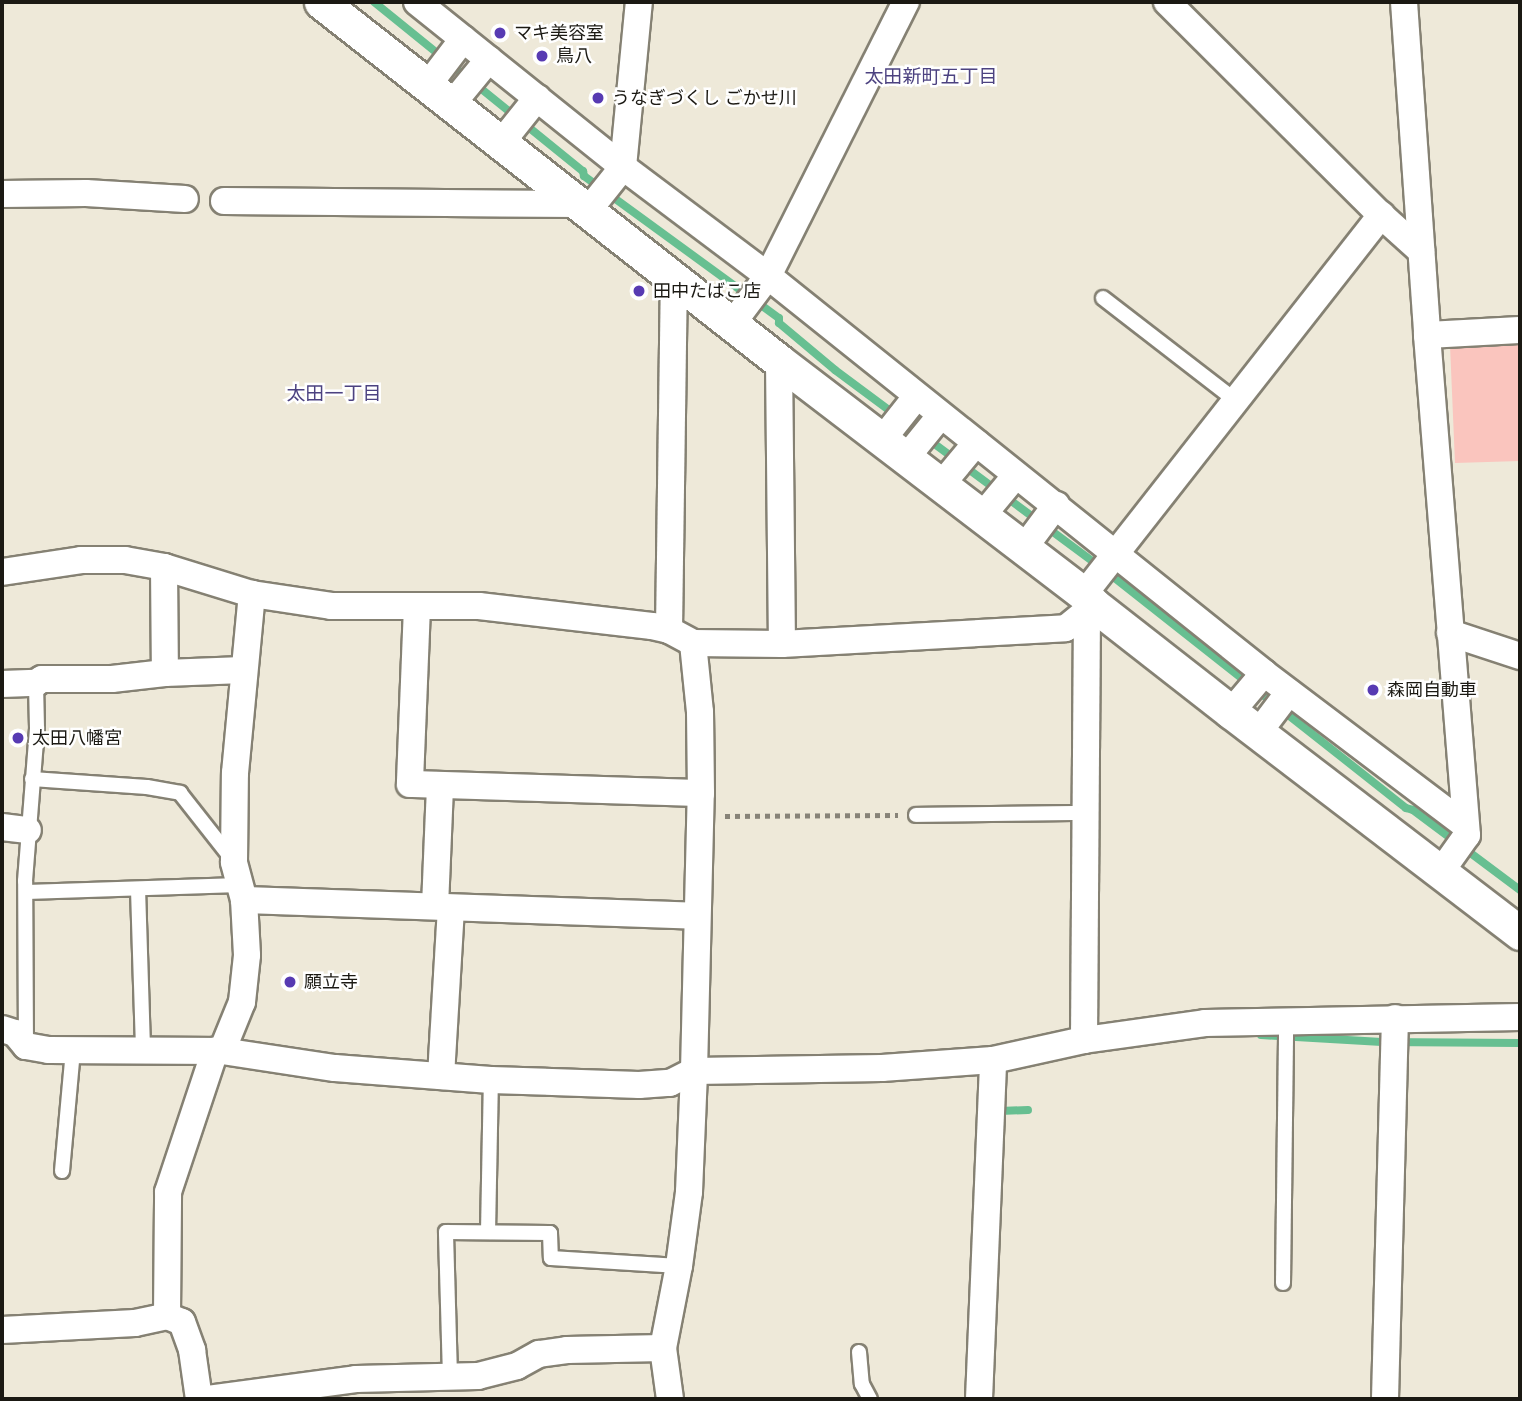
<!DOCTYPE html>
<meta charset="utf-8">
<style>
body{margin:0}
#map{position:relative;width:1522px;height:1401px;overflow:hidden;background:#eee9d9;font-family:"Fira Sans","Noto Sans JP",sans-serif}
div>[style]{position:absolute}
.green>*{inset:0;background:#fac5be}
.stream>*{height:8px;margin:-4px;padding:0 4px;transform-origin:4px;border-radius:4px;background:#67bf91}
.path>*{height:4.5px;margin-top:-2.25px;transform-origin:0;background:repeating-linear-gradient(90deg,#878378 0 5px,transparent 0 10px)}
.roads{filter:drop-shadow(2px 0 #858173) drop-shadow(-2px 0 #858173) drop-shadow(0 2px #858173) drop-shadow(0 -2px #858173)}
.service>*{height:14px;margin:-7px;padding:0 7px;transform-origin:7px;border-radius:7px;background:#fff}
.minor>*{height:26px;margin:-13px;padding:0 13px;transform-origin:13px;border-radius:13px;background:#fff}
.tertiary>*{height:33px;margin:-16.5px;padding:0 16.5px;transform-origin:16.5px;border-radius:16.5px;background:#fff}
.dots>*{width:19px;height:19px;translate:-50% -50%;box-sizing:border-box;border:4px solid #fff;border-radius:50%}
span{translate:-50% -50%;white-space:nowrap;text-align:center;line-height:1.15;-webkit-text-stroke:5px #fff;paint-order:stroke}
.poi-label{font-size:18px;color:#1b1913}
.left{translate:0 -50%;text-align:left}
.neighbourhood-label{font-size:19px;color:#4c4280}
.frame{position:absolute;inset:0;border:4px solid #1b1913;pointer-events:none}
</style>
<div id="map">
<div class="green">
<div style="clip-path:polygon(1520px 342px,1520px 461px,1455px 463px,1450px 345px)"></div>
</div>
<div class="stream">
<div style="left:374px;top:2px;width:269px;rotate:39deg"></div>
<div style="left:583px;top:171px;width:5px;rotate:79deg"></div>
<div style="left:584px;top:176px;width:241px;rotate:36.1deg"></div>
<div style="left:779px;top:318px;width:5px;rotate:90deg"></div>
<div style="left:779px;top:323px;width:73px;rotate:40deg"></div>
<div style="left:835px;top:370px;width:344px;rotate:36.6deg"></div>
<div style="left:1111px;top:575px;width:376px;rotate:38.3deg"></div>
<div style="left:1406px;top:808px;width:7px;rotate:16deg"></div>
<div style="left:1413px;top:810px;width:134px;rotate:36.8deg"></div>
<div style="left:1261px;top:1035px;width:121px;rotate:3.3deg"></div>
<div style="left:1382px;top:1042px;width:138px;rotate:0.4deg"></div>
<div style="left:1000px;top:1115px;width:4px;rotate:-90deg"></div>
<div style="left:1000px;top:1111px;width:28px;rotate:-2deg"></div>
</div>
<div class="path">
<div style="left:725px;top:816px;width:173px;rotate:-0.3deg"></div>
</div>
<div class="roads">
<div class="service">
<div style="left:1103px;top:298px;width:167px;rotate:37.7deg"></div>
<div style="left:32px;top:779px;width:115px;rotate:4deg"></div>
<div style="left:147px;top:787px;width:34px;rotate:10deg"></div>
<div style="left:180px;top:793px;width:84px;rotate:51.8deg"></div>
<div style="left:916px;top:815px;width:171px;rotate:-0.7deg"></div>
<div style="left:138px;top:889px;width:160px;rotate:88.2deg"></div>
<div style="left:26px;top:892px;width:214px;rotate:-1.9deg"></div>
<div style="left:26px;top:1045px;width:164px;rotate:-90.3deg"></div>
<div style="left:25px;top:881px;width:153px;rotate:-85.5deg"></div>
<div style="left:37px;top:728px;width:45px;rotate:-91.3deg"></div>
<div style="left:62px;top:1171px;width:121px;rotate:-84.8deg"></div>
<div style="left:488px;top:1232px;width:152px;rotate:-88.9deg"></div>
<div style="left:1283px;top:1283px;width:262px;rotate:-89.3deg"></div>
<div style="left:859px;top:1352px;width:32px;rotate:85deg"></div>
<div style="left:862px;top:1384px;width:17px;rotate:62deg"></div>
<div style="left:450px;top:1377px;width:145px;rotate:-91.6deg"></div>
<div style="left:446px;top:1232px;width:104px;rotate:0.6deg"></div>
<div style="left:550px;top:1233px;width:25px;rotate:88deg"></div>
<div style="left:551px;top:1258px;width:128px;rotate:3.6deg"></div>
</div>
<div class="minor">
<div style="left:417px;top:2px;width:264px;rotate:38.7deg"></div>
<div style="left:623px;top:167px;width:181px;rotate:36.9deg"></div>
<div style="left:768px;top:276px;width:635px;rotate:38.67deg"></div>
<div style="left:1264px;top:673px;width:253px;rotate:37.1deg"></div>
<div style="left:1167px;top:2px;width:302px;rotate:44.9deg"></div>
<div style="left:1404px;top:2px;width:334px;rotate:86deg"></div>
<div style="left:1427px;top:335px;width:502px;rotate:85.43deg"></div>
<div style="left:1467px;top:835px;width:47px;rotate:125.4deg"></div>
<div style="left:428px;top:85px;width:58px;rotate:-52.7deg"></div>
<div style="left:452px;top:104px;width:58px;rotate:-50.6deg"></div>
<div style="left:501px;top:143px;width:58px;rotate:-51.3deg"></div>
<div style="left:2px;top:194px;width:84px;rotate:-0.7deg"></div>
<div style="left:86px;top:193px;width:99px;rotate:3.5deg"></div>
<div style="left:224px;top:201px;width:355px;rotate:0.5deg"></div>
<div style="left:587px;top:212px;width:58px;rotate:-51.3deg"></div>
<div style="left:623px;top:167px;width:166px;rotate:-84.5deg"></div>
<div style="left:732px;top:324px;width:60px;rotate:-53.1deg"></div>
<div style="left:768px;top:276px;width:307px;rotate:-63.3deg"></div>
<div style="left:1427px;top:335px;width:93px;rotate:-3.1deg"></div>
<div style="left:779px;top:361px;width:283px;rotate:89.4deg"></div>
<div style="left:882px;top:440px;width:55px;rotate:-51.7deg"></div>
<div style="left:906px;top:458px;width:55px;rotate:-50.9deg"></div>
<div style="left:941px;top:485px;width:55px;rotate:-50.2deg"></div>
<div style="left:982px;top:516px;width:53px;rotate:-50.3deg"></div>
<div style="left:1024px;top:548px;width:54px;rotate:-53.3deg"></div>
<div style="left:164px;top:567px;width:106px;rotate:89.5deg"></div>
<div style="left:165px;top:673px;width:78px;rotate:-2.2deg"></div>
<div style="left:2px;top:572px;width:80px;rotate:-8.6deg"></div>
<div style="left:81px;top:560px;width:44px"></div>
<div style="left:125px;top:560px;width:40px;rotate:10deg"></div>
<div style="left:164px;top:567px;width:92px;rotate:17.1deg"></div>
<div style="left:252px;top:594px;width:80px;rotate:8.6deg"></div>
<div style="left:331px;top:606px;width:148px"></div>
<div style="left:479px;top:606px;width:174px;rotate:6.6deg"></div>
<div style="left:652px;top:626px;width:17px;rotate:13deg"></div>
<div style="left:669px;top:630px;width:27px;rotate:28deg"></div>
<div style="left:693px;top:643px;width:89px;rotate:0.6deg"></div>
<div style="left:782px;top:644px;width:284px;rotate:-3.2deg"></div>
<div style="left:1066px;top:628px;width:36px;rotate:-39deg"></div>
<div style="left:1084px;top:594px;width:482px;rotate:-51.9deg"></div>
<div style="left:1381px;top:215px;width:54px;rotate:42deg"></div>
<div style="left:417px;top:607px;width:177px;rotate:92.3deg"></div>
<div style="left:410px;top:784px;width:291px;rotate:1.8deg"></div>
<div style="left:669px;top:630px;width:350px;rotate:-89.2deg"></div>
<div style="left:1450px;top:633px;width:74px;rotate:18.2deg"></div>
<div style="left:2px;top:684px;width:34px;rotate:-2deg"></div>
<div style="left:36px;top:683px;width:7px;rotate:-34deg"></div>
<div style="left:42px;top:679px;width:70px"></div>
<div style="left:112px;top:679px;width:53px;rotate:-6.5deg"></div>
<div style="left:1231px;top:712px;width:51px;rotate:-49.8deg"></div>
<div style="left:1258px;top:733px;width:51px;rotate:-52.9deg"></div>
<div style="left:2px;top:827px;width:26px;rotate:7deg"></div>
<div style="left:244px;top:900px;width:453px;rotate:2deg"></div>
<div style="left:435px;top:906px;width:121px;rotate:-87.6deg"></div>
<div style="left:2px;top:1029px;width:14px;rotate:17deg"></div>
<div style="left:15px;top:1033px;width:17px;rotate:50deg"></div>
<div style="left:26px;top:1046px;width:23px;rotate:10deg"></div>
<div style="left:49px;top:1050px;width:173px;rotate:0.3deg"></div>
<div style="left:222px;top:1051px;width:114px;rotate:8.6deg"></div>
<div style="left:335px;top:1068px;width:156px;rotate:4.4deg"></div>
<div style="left:491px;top:1080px;width:148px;rotate:1.9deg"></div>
<div style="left:639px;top:1085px;width:31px;rotate:-4deg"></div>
<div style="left:670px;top:1083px;width:27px;rotate:-27deg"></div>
<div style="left:694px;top:1071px;width:188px;rotate:-0.9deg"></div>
<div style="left:882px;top:1068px;width:111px;rotate:-4.1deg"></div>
<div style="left:993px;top:1060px;width:93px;rotate:-12.4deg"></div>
<div style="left:1084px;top:1040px;width:122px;rotate:-8deg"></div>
<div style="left:1205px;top:1023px;width:315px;rotate:-1.1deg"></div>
<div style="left:1084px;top:1040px;width:427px;rotate:-89.6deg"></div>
<div style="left:222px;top:1051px;width:53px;rotate:-67.8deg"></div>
<div style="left:242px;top:1002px;width:47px;rotate:-83.9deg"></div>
<div style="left:247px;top:955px;width:55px;rotate:-93.1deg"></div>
<div style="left:244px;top:900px;width:39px;rotate:-105deg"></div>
<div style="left:234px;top:862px;width:89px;rotate:-89.4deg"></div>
<div style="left:235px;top:773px;width:180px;rotate:-84.6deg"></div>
<div style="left:441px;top:1076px;width:168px;rotate:-86.6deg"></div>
<div style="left:167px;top:1316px;width:124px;rotate:-89.5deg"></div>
<div style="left:168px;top:1192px;width:149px;rotate:-71.6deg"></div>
<div style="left:2px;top:1330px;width:133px;rotate:-3deg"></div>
<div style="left:135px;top:1323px;width:33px;rotate:-12deg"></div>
<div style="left:167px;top:1316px;width:16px;rotate:22deg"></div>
<div style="left:182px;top:1322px;width:30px;rotate:70deg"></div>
<div style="left:192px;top:1350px;width:49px;rotate:81.9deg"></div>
<div style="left:208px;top:1399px;width:149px;rotate:-7.7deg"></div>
<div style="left:356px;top:1379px;width:122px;rotate:-1.4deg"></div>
<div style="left:478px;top:1376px;width:40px;rotate:-14.4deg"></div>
<div style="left:517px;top:1366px;width:25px;rotate:-29deg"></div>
<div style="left:539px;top:1354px;width:28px;rotate:-8deg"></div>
<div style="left:567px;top:1350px;width:96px;rotate:-1.2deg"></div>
<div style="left:670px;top:1399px;width:51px;rotate:-97.8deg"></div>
<div style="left:663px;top:1348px;width:84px;rotate:-79deg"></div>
<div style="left:679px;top:1266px;width:75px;rotate:-82.3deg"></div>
<div style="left:689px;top:1192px;width:121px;rotate:-87.6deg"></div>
<div style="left:694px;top:1071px;width:278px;rotate:-88.6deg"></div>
<div style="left:701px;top:793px;width:81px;rotate:-90.7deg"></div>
<div style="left:700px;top:712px;width:69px;rotate:-95.8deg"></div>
<div style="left:979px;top:1399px;width:339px;rotate:-87.6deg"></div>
<div style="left:1385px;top:1399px;width:381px;rotate:-88.5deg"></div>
</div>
<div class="tertiary">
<div style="left:321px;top:2px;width:582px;rotate:38.09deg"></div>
<div style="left:779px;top:361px;width:384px;rotate:37.4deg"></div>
<div style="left:1084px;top:594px;width:15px;rotate:48deg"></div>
<div style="left:1094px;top:605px;width:174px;rotate:38deg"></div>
<div style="left:1231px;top:712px;width:364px;rotate:37.4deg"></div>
</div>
</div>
<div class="dots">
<div style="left:500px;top:33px;background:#573ab2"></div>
<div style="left:542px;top:56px;background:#573ab2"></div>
<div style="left:598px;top:98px;background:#573ab2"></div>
<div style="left:639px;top:291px;background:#573ab2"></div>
<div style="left:1373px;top:690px;background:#573ab2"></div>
<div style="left:18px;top:738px;background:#573ab2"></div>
<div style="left:290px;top:982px;background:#573ab2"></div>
</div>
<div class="poi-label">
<span class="left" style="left:514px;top:33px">マキ美容室</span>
<span class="left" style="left:556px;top:56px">鳥八</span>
<span class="left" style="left:612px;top:98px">うなぎづくし ごかせ川</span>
<span class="left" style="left:653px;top:291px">田中たばこ店</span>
<span class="left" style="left:1387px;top:690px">森岡自動車</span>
<span class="left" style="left:32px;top:738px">太田八幡宮</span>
<span class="left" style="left:304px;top:982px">願立寺</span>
</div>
<div class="neighbourhood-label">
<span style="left:931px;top:77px">太田新町五丁目</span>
<span style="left:334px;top:394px">太田一丁目</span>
</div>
<div class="frame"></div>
</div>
